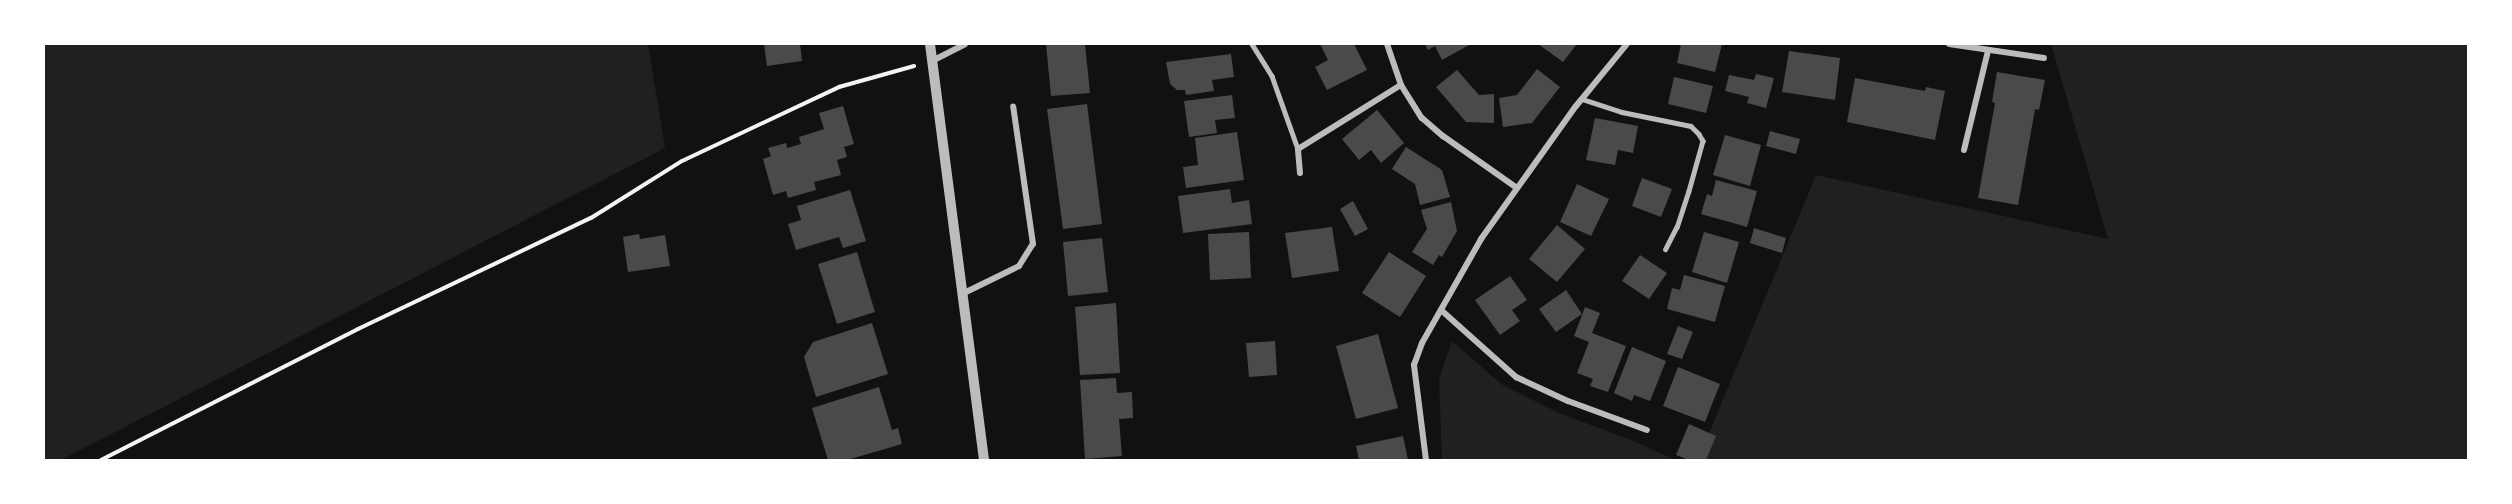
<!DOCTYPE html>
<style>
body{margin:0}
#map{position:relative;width:2512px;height:504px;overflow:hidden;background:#111;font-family:Lora,serif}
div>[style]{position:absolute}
.green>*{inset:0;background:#202020}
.building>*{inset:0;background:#4a4a4a}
.path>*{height:4px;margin:-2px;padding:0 2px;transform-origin:2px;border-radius:2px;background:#f5f5f5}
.service>*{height:4.5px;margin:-2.25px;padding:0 2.25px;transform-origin:2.25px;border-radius:2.25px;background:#bcbcbc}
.minor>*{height:6px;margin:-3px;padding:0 3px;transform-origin:3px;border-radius:3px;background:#bcbcbc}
.tertiary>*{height:10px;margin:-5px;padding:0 5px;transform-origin:5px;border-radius:5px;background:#bcbcbc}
span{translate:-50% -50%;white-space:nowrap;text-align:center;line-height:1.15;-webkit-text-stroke:6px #fff;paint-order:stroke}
.frame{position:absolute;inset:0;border:45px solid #fff;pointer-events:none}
</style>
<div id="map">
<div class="green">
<div style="clip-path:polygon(44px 44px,648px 44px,665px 148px,61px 460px,44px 460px)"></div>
<div style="clip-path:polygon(2051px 44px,2468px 44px,2468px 460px,1698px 460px,1816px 175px,2108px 239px)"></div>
<div style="clip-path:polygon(1452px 341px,1501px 384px,1559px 413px,1631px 440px,1675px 460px,1442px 460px,1439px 379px)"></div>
</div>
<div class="building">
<div style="clip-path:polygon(764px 44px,800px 44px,802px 61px,767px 66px)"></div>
<div style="clip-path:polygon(1046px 44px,1085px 44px,1090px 93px,1051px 96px)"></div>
<div style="clip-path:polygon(1320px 44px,1354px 44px,1367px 70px,1327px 90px,1315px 67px,1328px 60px)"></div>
<div style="clip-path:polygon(1425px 44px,1471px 44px,1442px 60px,1435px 46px,1428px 50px)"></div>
<div style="clip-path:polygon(1538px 44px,1577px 44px,1563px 62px)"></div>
<div style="clip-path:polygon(1681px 44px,1722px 44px,1715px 72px,1677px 63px)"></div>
<div style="clip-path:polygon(1789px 51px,1840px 58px,1835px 100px,1782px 92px)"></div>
<div style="clip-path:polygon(1231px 54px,1234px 77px,1212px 80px,1214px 91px,1186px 95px,1185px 90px,1177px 90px,1170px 84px,1166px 62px)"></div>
<div style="clip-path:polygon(1537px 69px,1560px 87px,1532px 123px,1503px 127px,1499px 98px,1517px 95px)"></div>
<div style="clip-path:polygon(1457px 70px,1479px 95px,1494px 94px,1494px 123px,1466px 122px,1436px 87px)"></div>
<div style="clip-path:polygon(1997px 72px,2045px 80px,2039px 110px,2035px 109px,2018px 205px,1978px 198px,1995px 103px,1992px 102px)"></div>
<div style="clip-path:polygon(1756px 74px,1774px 78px,1766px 108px,1747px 103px,1749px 97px,1725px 91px,1729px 75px,1754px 80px)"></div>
<div style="clip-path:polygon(1674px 77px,1713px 86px,1706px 113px,1668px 104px)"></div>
<div style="clip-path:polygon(1855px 78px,1925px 91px,1926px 87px,1945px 91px,1935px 140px,1847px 122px)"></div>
<div style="clip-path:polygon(1232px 95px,1235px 118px,1215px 120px,1217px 133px,1189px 137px,1184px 101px)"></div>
<div style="clip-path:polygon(1087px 104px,1102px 224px,1063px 229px,1047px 109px)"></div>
<div style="clip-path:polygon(843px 106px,854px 144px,844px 147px,847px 157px,837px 160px,841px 175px,814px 182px,816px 190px,788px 198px,786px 191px,773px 195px,763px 159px,771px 156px,768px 148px,786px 143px,787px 148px,801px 144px,799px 137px,824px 129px,819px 113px)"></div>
<div style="clip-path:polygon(1377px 110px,1404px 143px,1381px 163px,1371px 150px,1359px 160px,1342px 139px)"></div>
<div style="clip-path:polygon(1595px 118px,1638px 126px,1633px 153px,1618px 150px,1615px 165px,1586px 160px)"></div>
<div style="clip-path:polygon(1770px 131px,1800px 139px,1796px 154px,1766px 146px)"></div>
<div style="clip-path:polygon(1237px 132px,1244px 180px,1186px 188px,1183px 167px,1198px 165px,1195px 138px)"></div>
<div style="clip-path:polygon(1725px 135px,1761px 145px,1750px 186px,1713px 175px)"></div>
<div style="clip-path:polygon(1406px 147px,1442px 170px,1450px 197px,1420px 205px,1415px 184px,1392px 169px)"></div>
<div style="clip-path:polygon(1642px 178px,1672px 189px,1661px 217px,1632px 206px)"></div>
<div style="clip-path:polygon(1716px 180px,1757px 191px,1747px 227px,1701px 214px,1707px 194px,1712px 196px)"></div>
<div style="clip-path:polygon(1577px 184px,1609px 199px,1591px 236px,1560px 222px)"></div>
<div style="clip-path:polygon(1230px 189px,1232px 203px,1249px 200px,1252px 224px,1183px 233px,1178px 196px)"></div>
<div style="clip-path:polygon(850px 190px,866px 241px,843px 248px,839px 237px,796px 250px,788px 224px,801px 220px,797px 206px)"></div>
<div style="clip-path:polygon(1353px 201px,1368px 229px,1355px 236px,1340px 209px)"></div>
<div style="clip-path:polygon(1451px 202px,1457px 231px,1442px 257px,1439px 255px,1433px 265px,1412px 252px,1427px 229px,1421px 210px)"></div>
<div style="clip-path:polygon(1557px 225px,1585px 249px,1557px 282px,1529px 259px)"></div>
<div style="clip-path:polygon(1332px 227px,1339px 271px,1292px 278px,1285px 233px)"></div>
<div style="clip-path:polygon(1754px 228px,1786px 238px,1782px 253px,1750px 243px)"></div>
<div style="clip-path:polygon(1249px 232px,1251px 278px,1210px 280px,1208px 234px)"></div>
<div style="clip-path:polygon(1704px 232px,1739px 242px,1727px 283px,1692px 272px)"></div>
<div style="clip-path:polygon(639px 234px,640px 239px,665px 235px,670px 266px,628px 272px,623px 237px)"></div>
<div style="clip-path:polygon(1102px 238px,1108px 292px,1068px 296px,1063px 242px)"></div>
<div style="clip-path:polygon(857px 252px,875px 312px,837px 324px,818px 264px)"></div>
<div style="clip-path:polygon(1389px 252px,1426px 276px,1400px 317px,1362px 293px)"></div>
<div style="clip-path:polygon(1640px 255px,1667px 273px,1649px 299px,1622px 281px)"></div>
<div style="clip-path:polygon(1684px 275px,1725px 286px,1715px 322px,1667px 309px,1672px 288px,1680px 290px)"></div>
<div style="clip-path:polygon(1510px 276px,1527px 300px,1512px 310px,1520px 321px,1500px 335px,1475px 300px)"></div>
<div style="clip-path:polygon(1566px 290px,1582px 314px,1556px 332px,1539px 309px)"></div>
<div style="clip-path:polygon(1116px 303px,1120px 373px,1080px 375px,1075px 307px)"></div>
<div style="clip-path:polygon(1585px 307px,1600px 313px,1592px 333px,1626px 346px,1608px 392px,1590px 386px,1593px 379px,1577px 373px,1589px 342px,1574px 336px)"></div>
<div style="clip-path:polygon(872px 323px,888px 374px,816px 397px,804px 357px,813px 342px)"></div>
<div style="clip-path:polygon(1678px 326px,1693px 332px,1682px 359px,1667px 354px)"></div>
<div style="clip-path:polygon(1378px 334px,1398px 408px,1356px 419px,1336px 346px)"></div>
<div style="clip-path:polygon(1275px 341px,1277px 375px,1249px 377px,1246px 343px)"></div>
<div style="clip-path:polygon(1632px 347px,1666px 361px,1650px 401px,1634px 395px,1632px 401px,1614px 393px)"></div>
<div style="clip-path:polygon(1678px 367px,1720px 384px,1705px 422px,1663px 406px)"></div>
<div style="clip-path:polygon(1116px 378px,1117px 393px,1132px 392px,1133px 418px,1119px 419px,1122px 456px,1085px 459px,1080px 380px)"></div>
<div style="clip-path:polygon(879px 387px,892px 430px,898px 428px,902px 444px,847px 460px,828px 460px,812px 408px)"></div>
<div style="clip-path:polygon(1689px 424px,1716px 436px,1706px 460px,1689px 460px,1676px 455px)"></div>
<div style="clip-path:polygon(1403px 436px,1408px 460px,1359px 460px,1356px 446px)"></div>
</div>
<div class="path">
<div style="left:101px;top:460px;width:288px;rotate:-27deg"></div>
<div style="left:358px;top:329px;width:258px;rotate:-25.5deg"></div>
<div style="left:591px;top:218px;width:107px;rotate:-32.1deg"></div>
<div style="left:682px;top:161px;width:174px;rotate:-25.2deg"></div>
<div style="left:839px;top:87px;width:78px;rotate:-15.6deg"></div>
</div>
<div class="service">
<div style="left:1252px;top:44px;width:38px;rotate:58deg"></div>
<div style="left:1272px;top:76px;width:77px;rotate:70.4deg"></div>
<div style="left:1582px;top:99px;width:42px;rotate:18deg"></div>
<div style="left:1622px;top:112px;width:70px;rotate:11.5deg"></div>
<div style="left:1691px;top:126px;width:11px;rotate:45deg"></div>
<div style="left:1699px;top:134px;width:8px;rotate:60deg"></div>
<div style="left:1703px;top:141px;width:52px;rotate:105.6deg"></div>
<div style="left:1689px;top:191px;width:38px;rotate:108deg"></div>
<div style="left:1677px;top:227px;width:25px;rotate:117deg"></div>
</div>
<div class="minor">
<div style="left:1387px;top:44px;width:43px;rotate:71.1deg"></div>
<div style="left:1401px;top:85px;width:39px;rotate:58deg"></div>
<div style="left:1422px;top:118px;width:28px;rotate:41deg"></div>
<div style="left:1443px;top:136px;width:90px;rotate:35.1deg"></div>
<div style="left:1949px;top:44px;width:96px;rotate:8.4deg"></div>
<div style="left:932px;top:61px;width:37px;rotate:-27deg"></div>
<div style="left:1964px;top:150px;width:102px;rotate:-76.4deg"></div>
<div style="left:1300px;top:173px;width:24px;rotate:-95deg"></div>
<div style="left:1298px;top:149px;width:121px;rotate:-31.9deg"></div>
<div style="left:964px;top:293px;width:61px;rotate:-26.1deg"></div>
<div style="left:1019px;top:266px;width:26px;rotate:-58deg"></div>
<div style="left:1033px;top:244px;width:139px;rotate:-98.2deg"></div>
<div style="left:1441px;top:310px;width:101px;rotate:41.8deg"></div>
<div style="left:1516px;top:377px;width:57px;rotate:24.8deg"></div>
<div style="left:1568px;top:401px;width:84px;rotate:20.2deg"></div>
<div style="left:1426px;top:460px;width:96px;rotate:-97.2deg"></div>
<div style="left:1414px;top:365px;width:23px;rotate:-70deg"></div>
<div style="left:1422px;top:343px;width:120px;rotate:-60.4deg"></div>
<div style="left:1481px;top:239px;width:163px;rotate:-54.5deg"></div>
<div style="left:1576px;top:106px;width:80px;rotate:-50.6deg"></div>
</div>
<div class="tertiary">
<div style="left:930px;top:44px;width:419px;rotate:82.6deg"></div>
</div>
<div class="frame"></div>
</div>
